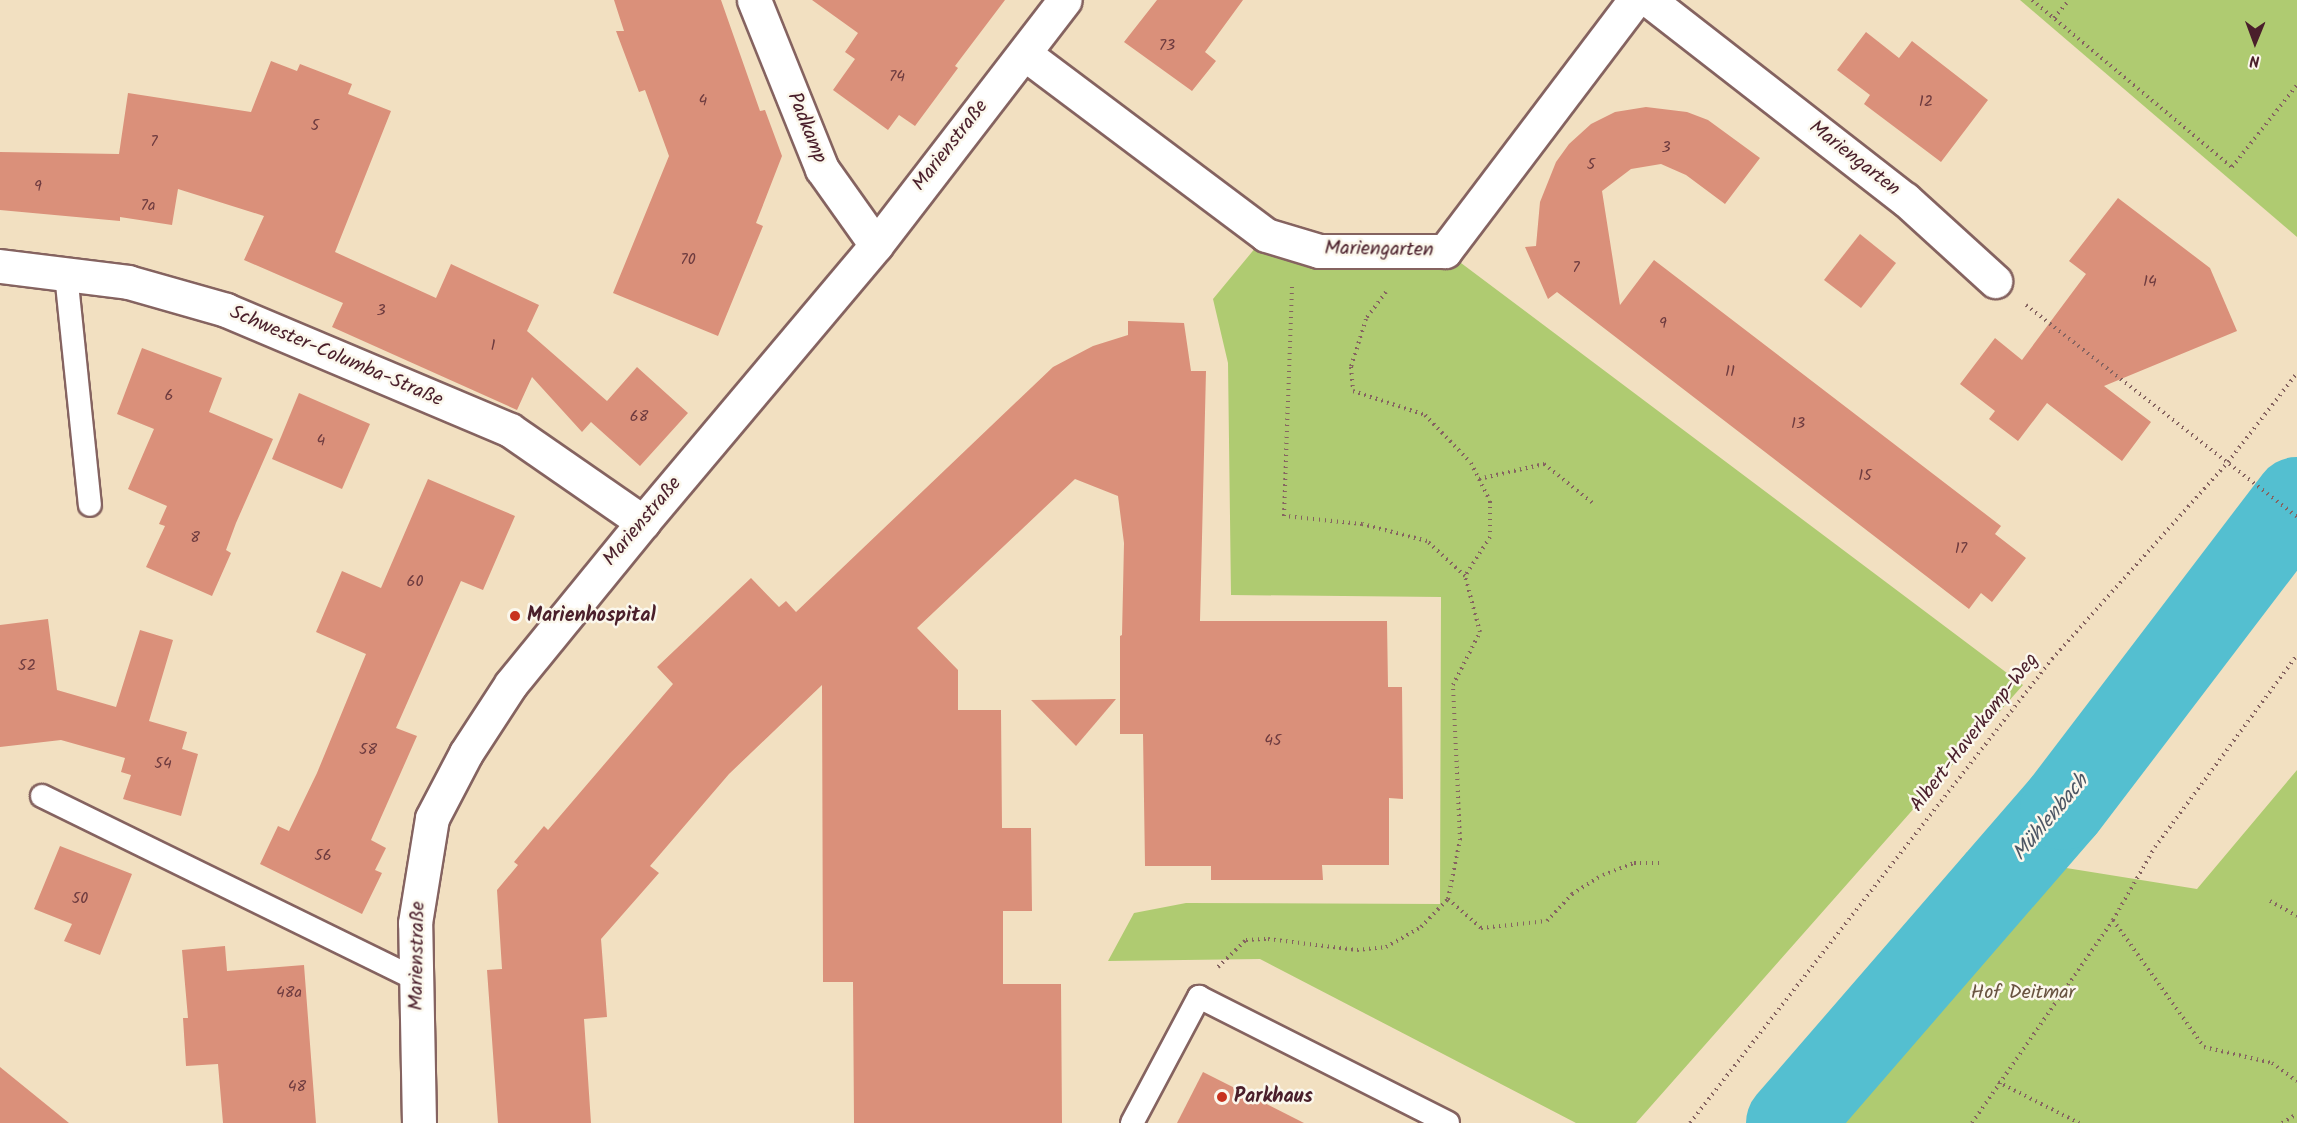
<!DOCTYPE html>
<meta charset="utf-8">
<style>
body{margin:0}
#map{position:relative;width:2297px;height:1123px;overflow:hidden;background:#f2e0c1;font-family:Kalam,sans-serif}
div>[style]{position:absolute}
.green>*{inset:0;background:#afcb71}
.river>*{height:86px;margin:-43px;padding:0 43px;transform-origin:43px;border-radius:43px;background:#54bfd0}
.building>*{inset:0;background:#da907a}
.path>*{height:4px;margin-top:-2px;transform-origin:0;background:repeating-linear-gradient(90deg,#856360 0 1.5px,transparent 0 6px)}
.roads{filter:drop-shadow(2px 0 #856360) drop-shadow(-2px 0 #856360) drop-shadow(0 2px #856360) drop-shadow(0 -2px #856360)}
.service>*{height:22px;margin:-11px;padding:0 11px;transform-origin:11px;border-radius:11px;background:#fff}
.minor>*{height:33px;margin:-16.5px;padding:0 16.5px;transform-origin:16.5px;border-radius:16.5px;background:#fff}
.dots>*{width:16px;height:16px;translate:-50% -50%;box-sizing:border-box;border:3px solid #fbf7ec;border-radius:50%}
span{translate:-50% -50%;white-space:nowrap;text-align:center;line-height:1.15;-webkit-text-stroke:5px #fbf7ec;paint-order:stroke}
.number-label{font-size:16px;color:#6e3b3f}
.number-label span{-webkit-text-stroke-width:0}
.street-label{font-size:20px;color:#4a1f2b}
.poi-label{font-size:20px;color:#4a1f2b;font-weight:700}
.left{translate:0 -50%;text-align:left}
.park-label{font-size:20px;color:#685340}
.water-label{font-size:21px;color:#4e5765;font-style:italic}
.north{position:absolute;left:2225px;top:12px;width:60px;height:60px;-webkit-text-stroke:4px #fbf7ec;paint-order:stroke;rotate:181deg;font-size:16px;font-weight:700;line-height:24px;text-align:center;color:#4a1f2b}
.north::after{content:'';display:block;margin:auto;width:21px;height:27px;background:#4a1f2b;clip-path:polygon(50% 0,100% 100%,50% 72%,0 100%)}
</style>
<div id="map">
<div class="green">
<div style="clip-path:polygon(2020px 0,2297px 0,2297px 237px)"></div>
<div style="clip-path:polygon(1266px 235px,1445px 251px,2023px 685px,1636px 1123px,1576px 1123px,1260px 959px,1108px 961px,1134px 913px,1186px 903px,1440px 904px,1441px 597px,1231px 595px,1228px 363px,1213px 299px)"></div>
<div style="clip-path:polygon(2297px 770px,2297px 1123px,1755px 1123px,1967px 852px,2197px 889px)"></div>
</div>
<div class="river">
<div style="left:1789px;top:1123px;width:418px;rotate:-49.1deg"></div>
<div style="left:2063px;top:807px;width:386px;rotate:-52.7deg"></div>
</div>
<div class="building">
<div style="clip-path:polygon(614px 0,721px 0,760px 111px,765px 110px,782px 156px,756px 223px,763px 226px,718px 336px,613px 293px,669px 156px,645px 90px,639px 92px,616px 31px,624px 31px)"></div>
<div style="clip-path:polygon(812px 0,1005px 0,955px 66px,958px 68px,915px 126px,899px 115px,888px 130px,833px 90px,855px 59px,845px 52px,858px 33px)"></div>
<div style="clip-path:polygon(1157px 0,1243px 0,1205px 52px,1216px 61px,1192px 91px,1124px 42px)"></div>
<div style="clip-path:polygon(1866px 32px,1899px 58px,1912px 41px,1988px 100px,1941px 162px,1864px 104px,1870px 95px,1837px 70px)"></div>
<div style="clip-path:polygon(271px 61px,297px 71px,300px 64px,352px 84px,348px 94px,391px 111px,335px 252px,436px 298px,451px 264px,539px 305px,527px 331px,607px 401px,637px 367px,688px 413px,640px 466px,591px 422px,582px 432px,532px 377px,517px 410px,332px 327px,343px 303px,244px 260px,264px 216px,178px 189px,172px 225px,120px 217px,120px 221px,0 210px,0 152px,119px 154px,128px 93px,251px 112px)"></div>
<div style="clip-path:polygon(1646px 107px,1687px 112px,1708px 120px,1760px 158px,1725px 204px,1686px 175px,1661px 164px,1631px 169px,1602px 191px,1620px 305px,1654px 260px,2001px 526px,1995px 534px,2026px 558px,1992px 602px,1981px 593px,1969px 609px,1557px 292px,1548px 299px,1525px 247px,1536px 246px,1540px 202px,1556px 162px,1569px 144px,1591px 124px,1615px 112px)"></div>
<div style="clip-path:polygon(2118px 198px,2210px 268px,2237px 331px,2104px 386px,2151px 422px,2122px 461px,2047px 403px,2018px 441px,1989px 419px,1995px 411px,1960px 384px,1995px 338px,2022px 360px,2086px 274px,2069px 261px)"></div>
<div style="clip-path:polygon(1860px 234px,1896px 263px,1861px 308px,1824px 280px)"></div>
<div style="clip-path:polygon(1128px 321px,1184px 323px,1191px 371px,1206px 371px,1200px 621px,1387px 621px,1388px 687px,1402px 687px,1403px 799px,1389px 798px,1389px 865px,1322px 865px,1323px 880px,1211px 880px,1211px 866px,1145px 866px,1143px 734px,1120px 734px,1120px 636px,1122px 635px,1124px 543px,1118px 496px,1075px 479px,917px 628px,958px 670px,958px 710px,1001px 710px,1002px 828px,1031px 828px,1032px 911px,1003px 911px,1003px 984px,1061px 984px,1062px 1123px,854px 1123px,853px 982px,823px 982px,822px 685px,729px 774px,650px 866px,659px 873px,601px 939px,607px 1017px,584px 1019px,591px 1123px,498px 1123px,487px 970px,502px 969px,497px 890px,518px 865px,514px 862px,544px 826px,548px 830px,673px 684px,657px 667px,751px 578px,779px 607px,786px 601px,796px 612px,1053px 367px,1093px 346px,1128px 335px)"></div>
<div style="clip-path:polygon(142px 348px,222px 378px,209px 412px,273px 439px,236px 523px,226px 550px,231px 553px,212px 596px,146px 567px,165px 526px,159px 524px,167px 506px,128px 489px,154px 429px,117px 414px)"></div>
<div style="clip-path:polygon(299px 393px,370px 424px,342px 489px,272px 459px)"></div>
<div style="clip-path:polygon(428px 479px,515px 516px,483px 590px,461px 581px,396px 728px,417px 736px,371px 840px,386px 848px,375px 870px,382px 873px,362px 914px,260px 864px,278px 826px,289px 831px,317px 773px,366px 654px,316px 632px,342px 571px,381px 588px)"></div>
<div style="clip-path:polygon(48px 619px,57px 690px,116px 707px,140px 630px,173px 640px,149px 721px,187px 732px,182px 749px,198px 754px,181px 816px,123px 799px,131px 775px,121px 772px,125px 758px,61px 740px,0 747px,0 625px)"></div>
<div style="clip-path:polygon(1116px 699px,1076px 746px,1031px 700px)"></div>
<div style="clip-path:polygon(60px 846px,132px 874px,100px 955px,64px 941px,72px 924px,34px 909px)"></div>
<div style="clip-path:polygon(225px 946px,227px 971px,304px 965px,316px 1123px,223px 1123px,218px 1064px,186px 1066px,183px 1018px,188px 1018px,182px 950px)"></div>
<div style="clip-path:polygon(0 1067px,69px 1123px,0 1123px)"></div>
<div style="clip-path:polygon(1203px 1072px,1304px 1123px,1177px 1123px)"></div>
</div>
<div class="path">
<div style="left:2032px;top:0;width:261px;rotate:39.9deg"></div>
<div style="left:2232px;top:167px;width:105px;rotate:-51.6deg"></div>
<div style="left:2054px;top:18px;width:23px;rotate:-50deg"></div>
<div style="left:1386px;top:292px;width:34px;rotate:127deg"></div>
<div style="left:1366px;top:319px;width:50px;rotate:107.4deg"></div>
<div style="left:1351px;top:367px;width:24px;rotate:85deg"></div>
<div style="left:1353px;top:391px;width:76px;rotate:18.4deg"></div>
<div style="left:1425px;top:415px;width:66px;rotate:46.2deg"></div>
<div style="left:1471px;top:463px;width:42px;rotate:63.4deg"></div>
<div style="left:1490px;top:501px;width:36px;rotate:90deg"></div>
<div style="left:1490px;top:537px;width:46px;rotate:122.7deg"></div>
<div style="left:2026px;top:305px;width:344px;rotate:38deg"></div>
<div style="left:1479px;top:479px;width:67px;rotate:-13deg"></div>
<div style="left:1544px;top:464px;width:64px;rotate:38.7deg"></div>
<div style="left:1448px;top:899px;width:44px;rotate:41.3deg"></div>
<div style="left:1481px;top:928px;width:66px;rotate:-6.1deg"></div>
<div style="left:1547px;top:921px;width:37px;rotate:-47deg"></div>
<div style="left:1572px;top:894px;width:36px;rotate:-32deg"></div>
<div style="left:1603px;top:875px;width:33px;rotate:-21deg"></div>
<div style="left:1634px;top:863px;width:29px"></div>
<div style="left:2270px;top:901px;width:31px;rotate:29deg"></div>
<div style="left:2113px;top:920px;width:156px;rotate:54.4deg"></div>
<div style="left:2204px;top:1047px;width:70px;rotate:13.2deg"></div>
<div style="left:2272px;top:1063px;width:31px;rotate:36deg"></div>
<div style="left:1218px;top:967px;width:39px;rotate:-44deg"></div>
<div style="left:1246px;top:940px;width:22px;rotate:-3deg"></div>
<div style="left:1268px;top:939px;width:90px;rotate:7deg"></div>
<div style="left:1357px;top:950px;width:29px;rotate:-6deg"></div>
<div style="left:1386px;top:947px;width:40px;rotate:-29.7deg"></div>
<div style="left:1421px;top:927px;width:39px;rotate:-46deg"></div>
<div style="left:1448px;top:899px;width:60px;rotate:-78.5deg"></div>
<div style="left:1460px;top:840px;width:155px;rotate:-92.6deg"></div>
<div style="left:1453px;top:685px;width:59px;rotate:-63deg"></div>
<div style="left:1480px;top:632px;width:58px;rotate:-105deg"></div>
<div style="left:1465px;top:576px;width:52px;rotate:-137.4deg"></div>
<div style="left:1427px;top:541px;width:67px;rotate:-165.3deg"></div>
<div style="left:1362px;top:524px;width:78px;rotate:-174.1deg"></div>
<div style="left:1284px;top:516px;width:230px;rotate:-88deg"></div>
<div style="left:1998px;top:1082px;width:91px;rotate:26.8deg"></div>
<div style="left:1690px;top:1123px;width:589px;rotate:-52.04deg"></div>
<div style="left:2052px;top:659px;width:264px;rotate:-48.2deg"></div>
<div style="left:2228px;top:462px;width:113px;rotate:-52.2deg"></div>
<div style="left:1972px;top:1123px;width:247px;rotate:-55.2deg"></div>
<div style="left:2113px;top:920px;width:84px;rotate:-60.1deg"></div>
<div style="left:2155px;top:847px;width:239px;rotate:-53.5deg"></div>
<div style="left:2282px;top:1123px;width:17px;rotate:-31deg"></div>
</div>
<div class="roads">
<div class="service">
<div style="left:66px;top:274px;width:232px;rotate:84.1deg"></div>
<div style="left:42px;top:796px;width:416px;rotate:26.1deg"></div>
<div style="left:1132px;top:1123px;width:143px;rotate:-62deg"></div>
<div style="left:1199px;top:997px;width:279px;rotate:26.8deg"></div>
</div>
<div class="minor">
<div style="left:754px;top:0;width:182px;rotate:68.1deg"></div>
<div style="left:822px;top:169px;width:93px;rotate:54.6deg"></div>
<div style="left:1649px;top:0;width:324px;rotate:37.9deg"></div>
<div style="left:1905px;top:199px;width:122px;rotate:42.3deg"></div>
<div style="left:1025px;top:54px;width:301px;rotate:36.9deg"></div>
<div style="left:1266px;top:235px;width:55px;rotate:16.8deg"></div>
<div style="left:1319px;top:251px;width:126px"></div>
<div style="left:1445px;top:251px;width:315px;rotate:-52.9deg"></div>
<div style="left:0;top:266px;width:129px;rotate:7.1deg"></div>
<div style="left:128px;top:282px;width:102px;rotate:15.9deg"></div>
<div style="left:226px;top:310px;width:308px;rotate:22.9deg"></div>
<div style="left:510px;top:430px;width:162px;rotate:34.7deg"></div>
<div style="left:419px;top:1123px;width:200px;rotate:-91.1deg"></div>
<div style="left:415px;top:923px;width:106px;rotate:-80.8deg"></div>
<div style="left:432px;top:818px;width:73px;rotate:-62.4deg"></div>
<div style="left:466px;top:753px;width:82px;rotate:-56.9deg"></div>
<div style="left:511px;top:684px;width:209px;rotate:-50.8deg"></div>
<div style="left:643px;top:522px;width:362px;rotate:-49.9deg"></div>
<div style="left:876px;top:245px;width:309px;rotate:-52.4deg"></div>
</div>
</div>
<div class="dots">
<div style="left:515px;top:616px;background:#c8321e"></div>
<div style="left:1222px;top:1097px;background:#c8321e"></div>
</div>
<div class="number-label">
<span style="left:1167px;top:46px">73</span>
<span style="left:897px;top:77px">74</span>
<span style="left:703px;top:101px">4</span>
<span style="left:1926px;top:102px">12</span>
<span style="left:315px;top:126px">5</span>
<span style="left:154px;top:142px">7</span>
<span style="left:1666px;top:148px">3</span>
<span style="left:1591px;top:165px">5</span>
<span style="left:38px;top:187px">9</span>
<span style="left:148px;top:206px">7a</span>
<span style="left:688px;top:260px">70</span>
<span style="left:1576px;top:268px">7</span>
<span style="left:2150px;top:282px">14</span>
<span style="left:381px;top:311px">3</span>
<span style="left:1663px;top:324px">9</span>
<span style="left:493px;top:346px">1</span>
<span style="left:1730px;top:372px">11</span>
<span style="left:169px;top:396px">6</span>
<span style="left:639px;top:417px">68</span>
<span style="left:1798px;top:424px">13</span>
<span style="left:321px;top:441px">4</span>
<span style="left:1865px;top:476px">15</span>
<span style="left:195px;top:538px">8</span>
<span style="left:1961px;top:549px">17</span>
<span style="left:415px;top:582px">60</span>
<span style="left:27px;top:666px">52</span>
<span style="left:1273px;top:741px">45</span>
<span style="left:368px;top:750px">58</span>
<span style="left:163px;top:764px">54</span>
<span style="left:323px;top:856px">56</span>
<span style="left:80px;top:899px">50</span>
<span style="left:289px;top:993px">48a</span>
<span style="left:297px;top:1087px">48</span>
</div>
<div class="street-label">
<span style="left:806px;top:128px;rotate:68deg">Padkamp</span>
<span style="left:951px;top:146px;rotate:-52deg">Marienstraße</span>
<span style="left:1854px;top:159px;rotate:38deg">Mariengarten</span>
<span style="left:1379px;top:250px;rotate:1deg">Mariengarten</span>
<span style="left:336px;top:357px;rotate:23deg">Schwester-Columba-Straße</span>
<span style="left:643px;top:522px;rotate:-50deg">Marienstraße</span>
<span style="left:1975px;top:733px;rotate:-52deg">Albert-Haverkamp-Weg</span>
<span style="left:418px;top:956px;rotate:-89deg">Marienstraße</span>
</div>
<div class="poi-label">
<span class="left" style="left:527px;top:616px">Marienhospital</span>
<span class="left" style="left:1234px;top:1097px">Parkhaus</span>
</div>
<div class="park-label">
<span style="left:2023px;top:993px">Hof Deitmar</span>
</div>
<div class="water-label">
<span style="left:2051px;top:818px;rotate:-50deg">Mühlenbach</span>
</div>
<div class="north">N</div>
</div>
